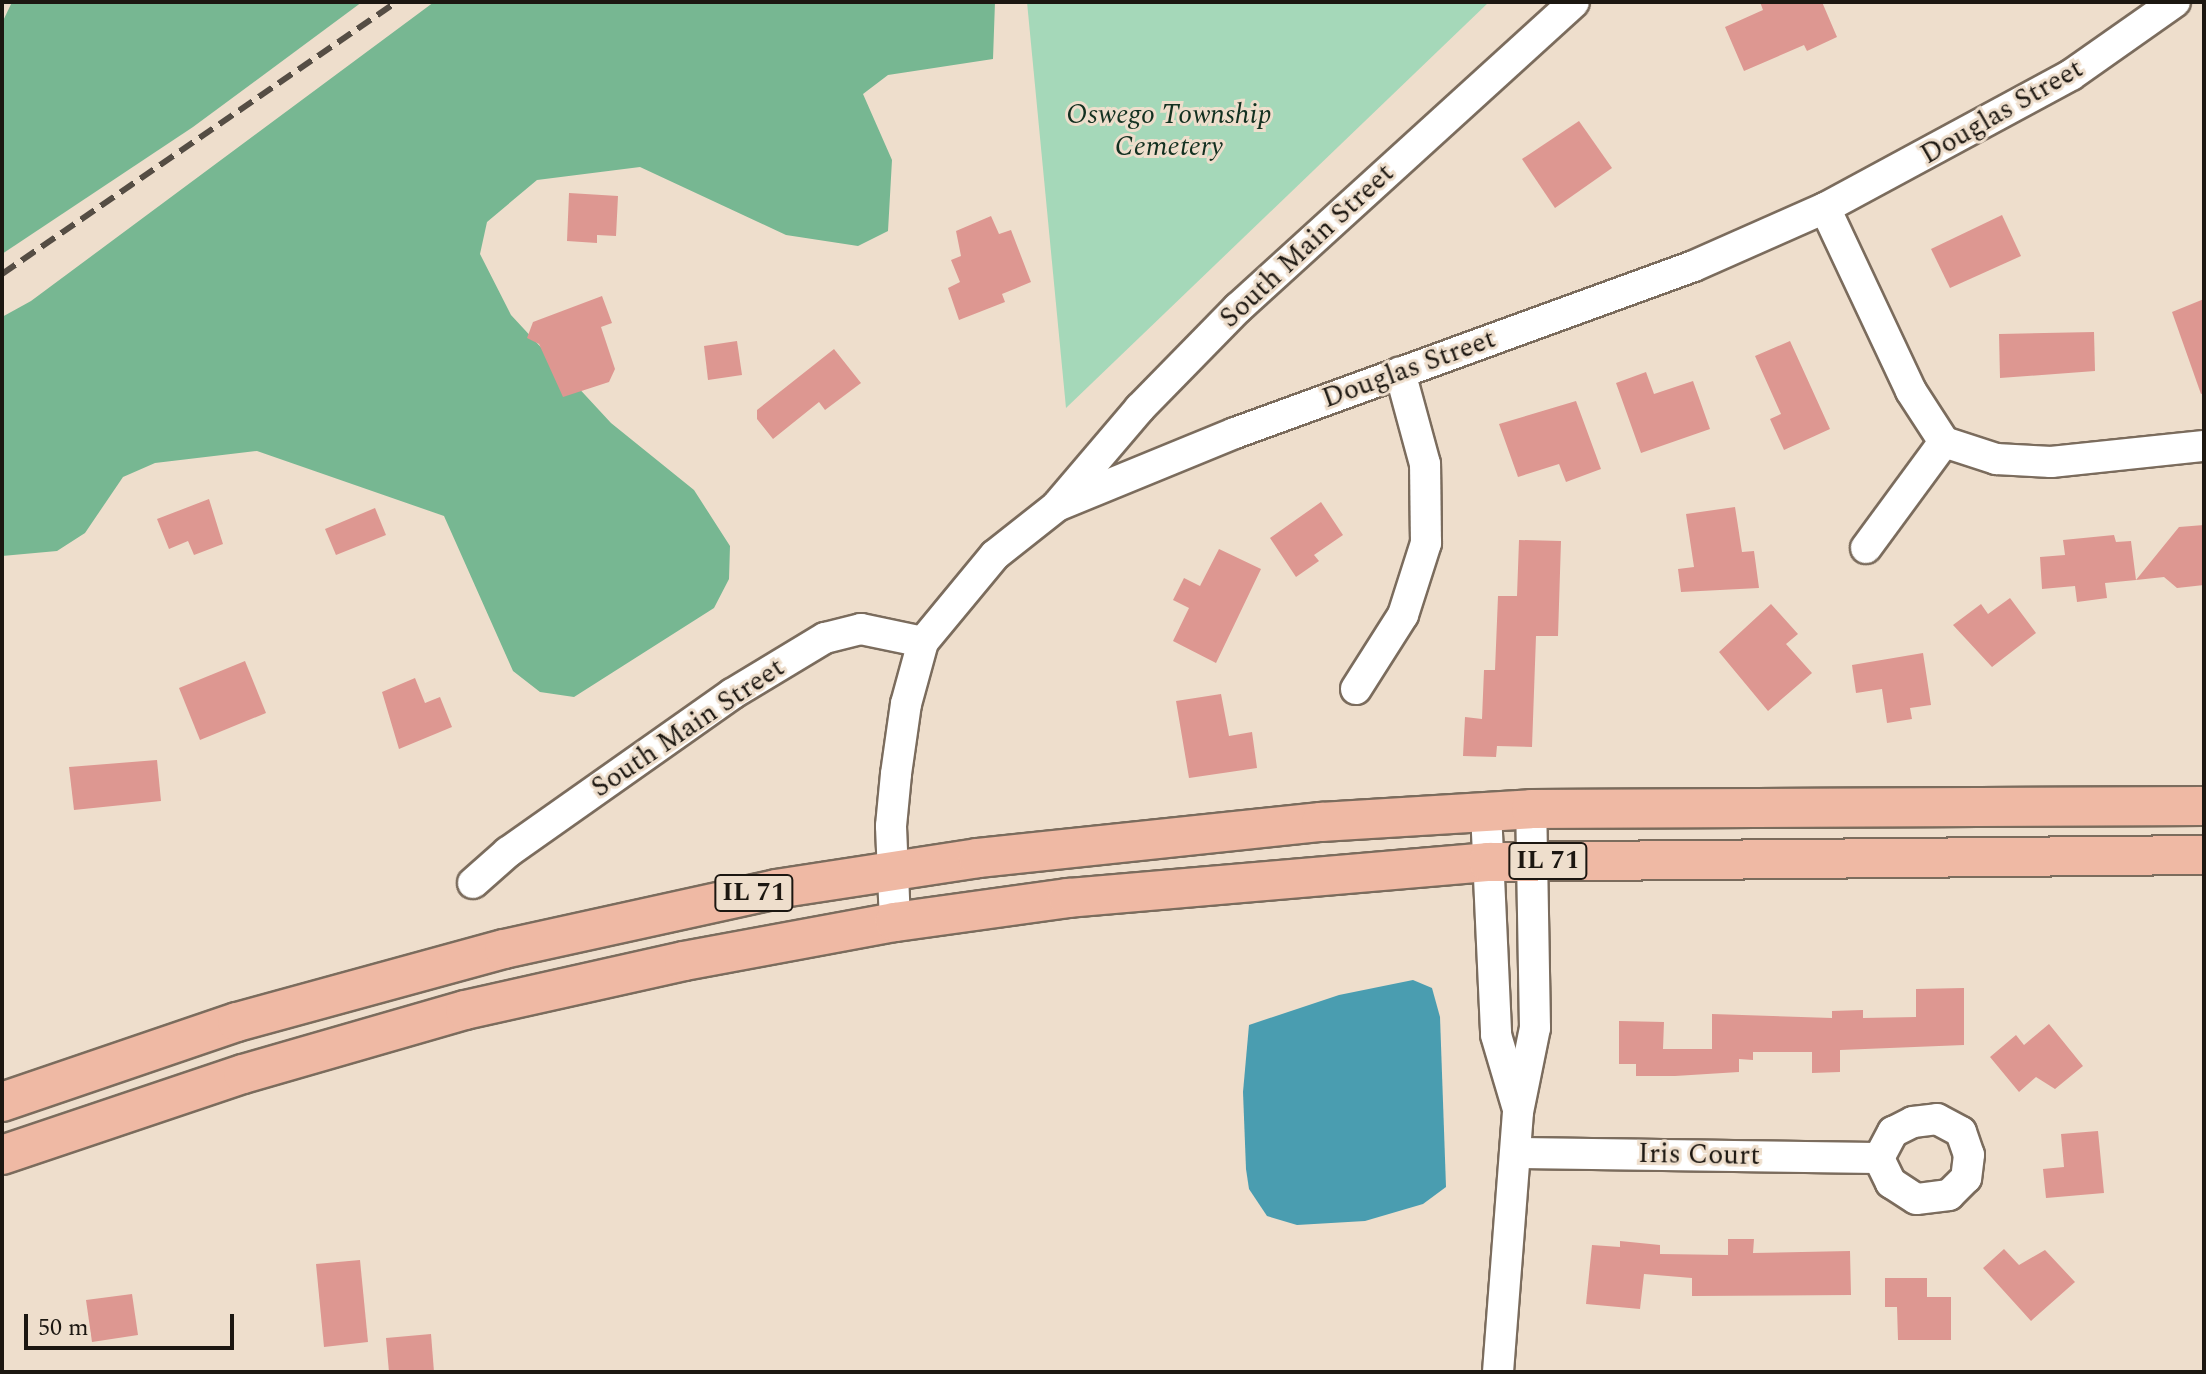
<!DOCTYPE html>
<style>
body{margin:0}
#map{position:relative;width:2206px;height:1374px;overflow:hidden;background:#eedecc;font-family:Spectral,serif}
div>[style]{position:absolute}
.green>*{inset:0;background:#a5d8b9}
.forest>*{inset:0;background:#77b792}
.water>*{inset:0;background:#4a9db0}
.building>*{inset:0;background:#dd9791}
.roads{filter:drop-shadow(2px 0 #7b6c5d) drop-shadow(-2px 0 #7b6c5d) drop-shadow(0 2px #7b6c5d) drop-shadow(0 -2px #7b6c5d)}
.minor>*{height:30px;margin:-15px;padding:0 15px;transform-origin:15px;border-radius:15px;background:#fff}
.major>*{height:38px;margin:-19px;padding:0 19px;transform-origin:19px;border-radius:19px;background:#efb9a4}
.rail>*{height:6px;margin-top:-3px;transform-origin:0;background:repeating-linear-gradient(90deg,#554d44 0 16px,transparent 0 24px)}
span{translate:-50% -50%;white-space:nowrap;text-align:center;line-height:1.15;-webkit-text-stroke:6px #eedecc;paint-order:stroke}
.shield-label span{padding:2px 6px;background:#eedecc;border:2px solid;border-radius:6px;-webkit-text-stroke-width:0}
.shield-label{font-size:26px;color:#1c1711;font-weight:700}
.street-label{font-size:28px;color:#1c1711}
.park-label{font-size:28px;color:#123020;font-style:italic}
.frame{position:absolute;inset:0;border:4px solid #1c1711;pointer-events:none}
.scale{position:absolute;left:24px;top:1314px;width:210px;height:36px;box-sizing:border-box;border:4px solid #1c1711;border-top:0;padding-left:10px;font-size:24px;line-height:28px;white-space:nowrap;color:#1c1711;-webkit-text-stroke:6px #eedecc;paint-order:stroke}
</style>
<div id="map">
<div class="green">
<div style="clip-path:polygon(1027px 2px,1489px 2px,1066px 408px)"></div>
</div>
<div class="forest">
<div style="clip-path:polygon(12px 2px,362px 2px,193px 127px,2px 254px,2px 23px)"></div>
<div style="clip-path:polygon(434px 2px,995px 2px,993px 59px,888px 75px,863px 94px,892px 160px,888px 231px,858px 246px,786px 235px,640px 167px,537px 180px,487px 222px,480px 254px,511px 315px,611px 423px,694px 490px,730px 546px,729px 579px,714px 608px,574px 697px,540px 692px,513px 671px,444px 516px,257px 451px,155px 463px,123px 477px,85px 533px,57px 551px,2px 556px,2px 317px,31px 301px)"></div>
</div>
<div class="water">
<div style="clip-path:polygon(1413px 980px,1432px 988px,1440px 1017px,1446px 1187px,1423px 1204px,1365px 1221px,1297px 1225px,1267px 1216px,1249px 1189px,1246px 1169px,1243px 1092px,1249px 1025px,1339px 995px)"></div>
</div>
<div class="building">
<div style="clip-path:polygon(1760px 2px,1822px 2px,1837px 37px,1807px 51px,1804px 45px,1744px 71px,1725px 27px,1763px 10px)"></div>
<div style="clip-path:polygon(1579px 121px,1612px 168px,1555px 208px,1522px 159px)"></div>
<div style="clip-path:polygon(569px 193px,618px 196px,616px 236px,597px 235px,597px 243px,567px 241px)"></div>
<div style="clip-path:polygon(2002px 215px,2021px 256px,1950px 288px,1931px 249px)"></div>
<div style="clip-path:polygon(991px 216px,999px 234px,1011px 230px,1031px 282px,1002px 294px,1005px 302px,959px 320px,948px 288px,960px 282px,951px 260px,961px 256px,956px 231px)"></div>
<div style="clip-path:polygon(602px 296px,612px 323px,601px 327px,615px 369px,609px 382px,563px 397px,539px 344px,527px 338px,533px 322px)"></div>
<div style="clip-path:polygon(2204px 299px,2204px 393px,2201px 394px,2172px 312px)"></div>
<div style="clip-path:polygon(2094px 332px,2095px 371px,2000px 378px,1999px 334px)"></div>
<div style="clip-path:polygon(737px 341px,742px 375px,708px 380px,704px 346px)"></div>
<div style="clip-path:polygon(1790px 341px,1830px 429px,1784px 450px,1770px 419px,1781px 414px,1755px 356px)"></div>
<div style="clip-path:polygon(834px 349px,861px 383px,825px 410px,819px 402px,773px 439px,757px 419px,757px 410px)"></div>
<div style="clip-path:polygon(1646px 372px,1654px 394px,1693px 381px,1710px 429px,1641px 453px,1616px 383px)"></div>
<div style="clip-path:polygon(1576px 401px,1601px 469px,1566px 482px,1559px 464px,1518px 477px,1499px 424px)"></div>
<div style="clip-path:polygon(209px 499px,223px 544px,194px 555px,188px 541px,169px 549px,157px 519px)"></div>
<div style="clip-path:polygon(1321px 502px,1343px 535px,1314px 555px,1319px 561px,1296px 577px,1270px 538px)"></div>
<div style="clip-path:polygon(1735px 507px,1742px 552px,1754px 551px,1759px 588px,1681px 592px,1678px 569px,1694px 567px,1686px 514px)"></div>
<div style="clip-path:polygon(375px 508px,386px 535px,336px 555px,325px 529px)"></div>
<div style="clip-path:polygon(2204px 525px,2204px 585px,2177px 588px,2164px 577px,2136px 580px,2179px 527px)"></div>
<div style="clip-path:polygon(2114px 535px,2116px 542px,2131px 541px,2136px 580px,2105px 583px,2107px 598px,2077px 602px,2075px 586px,2042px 589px,2040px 557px,2065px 555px,2063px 540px)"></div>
<div style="clip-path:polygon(1519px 540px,1561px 541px,1558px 636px,1536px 636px,1532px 747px,1497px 746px,1496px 757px,1463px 756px,1465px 717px,1482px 719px,1484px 670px,1495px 670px,1498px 596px,1517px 596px)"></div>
<div style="clip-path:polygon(1219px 549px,1261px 569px,1216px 663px,1173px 641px,1189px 608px,1173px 600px,1184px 578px,1200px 586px)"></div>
<div style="clip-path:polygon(2010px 598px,2036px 633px,1992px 667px,1953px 625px,1981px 604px,1988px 614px)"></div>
<div style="clip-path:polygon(1771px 604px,1798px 634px,1786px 644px,1812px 673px,1768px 711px,1719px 652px)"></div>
<div style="clip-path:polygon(1923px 653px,1931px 705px,1910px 708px,1912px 719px,1887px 723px,1882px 689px,1856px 693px,1852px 665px)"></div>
<div style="clip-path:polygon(245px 661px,266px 713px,200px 740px,179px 688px)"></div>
<div style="clip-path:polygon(415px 678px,425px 703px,440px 697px,452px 727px,399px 749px,382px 692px)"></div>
<div style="clip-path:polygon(1221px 694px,1229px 736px,1252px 732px,1257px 768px,1189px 778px,1176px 701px)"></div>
<div style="clip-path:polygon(157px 760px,161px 801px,74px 810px,69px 767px)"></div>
<div style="clip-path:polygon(1964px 988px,1964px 1045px,1840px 1050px,1840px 1072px,1812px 1073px,1812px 1052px,1753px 1052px,1753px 1060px,1739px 1059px,1739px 1072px,1675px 1076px,1636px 1076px,1636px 1064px,1619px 1064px,1619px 1021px,1664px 1022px,1663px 1049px,1712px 1049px,1712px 1014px,1832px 1018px,1832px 1011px,1863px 1010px,1863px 1018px,1916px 1017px,1916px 989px)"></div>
<div style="clip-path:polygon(2049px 1024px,2083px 1066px,2055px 1089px,2036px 1077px,2019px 1092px,1990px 1057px,2016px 1035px,2024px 1045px)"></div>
<div style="clip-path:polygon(2098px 1131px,2104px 1193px,2046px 1198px,2043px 1169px,2064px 1167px,2061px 1134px)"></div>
<div style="clip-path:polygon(1728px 1239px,1754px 1239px,1753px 1253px,1850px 1251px,1851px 1295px,1692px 1296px,1692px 1278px,1644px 1274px,1640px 1309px,1586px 1304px,1592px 1245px,1620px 1247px,1620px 1241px,1660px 1245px,1660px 1254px,1728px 1255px)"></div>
<div style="clip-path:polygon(2004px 1249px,2019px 1265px,2045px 1250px,2075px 1282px,2031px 1321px,1983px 1268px)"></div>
<div style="clip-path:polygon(360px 1260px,368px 1342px,324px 1347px,316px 1264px)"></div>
<div style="clip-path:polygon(1885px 1278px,1927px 1278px,1927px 1297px,1951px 1297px,1951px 1340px,1898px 1340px,1897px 1307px,1885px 1307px)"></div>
<div style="clip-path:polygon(132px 1294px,138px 1335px,92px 1342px,86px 1300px)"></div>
<div style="clip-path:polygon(431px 1334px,434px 1372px,389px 1372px,386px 1338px)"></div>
</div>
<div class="roads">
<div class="minor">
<div style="left:1825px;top:208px;width:202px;rotate:64.8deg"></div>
<div style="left:1911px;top:391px;width:61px;rotate:57.1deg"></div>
<div style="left:1944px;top:442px;width:55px;rotate:18.1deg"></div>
<div style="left:1996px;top:459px;width:55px;rotate:3.1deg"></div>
<div style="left:2051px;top:462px;width:154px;rotate:-6deg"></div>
<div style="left:1060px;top:502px;width:123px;rotate:-49.6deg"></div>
<div style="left:1140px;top:408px;width:140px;rotate:-45.6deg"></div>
<div style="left:1238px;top:308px;width:454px;rotate:-42.3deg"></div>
<div style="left:1866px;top:548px;width:132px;rotate:-53.7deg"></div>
<div style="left:1356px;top:689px;width:88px;rotate:-57.6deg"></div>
<div style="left:1403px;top:615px;width:76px;rotate:-72.3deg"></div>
<div style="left:1426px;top:543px;width:79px;rotate:-90.7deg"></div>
<div style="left:1425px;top:464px;width:95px;rotate:-105.2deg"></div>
<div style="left:1486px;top:811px;width:224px;rotate:87.4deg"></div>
<div style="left:1496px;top:1035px;width:74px;rotate:73.5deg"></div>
<div style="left:473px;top:883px;width:47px;rotate:-41.5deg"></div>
<div style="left:508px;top:852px;width:274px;rotate:-35.2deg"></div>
<div style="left:732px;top:694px;width:109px;rotate:-31.1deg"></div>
<div style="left:825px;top:638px;width:37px;rotate:-14deg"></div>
<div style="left:861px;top:629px;width:63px;rotate:11.8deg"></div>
<div style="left:895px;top:922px;width:96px;rotate:-92.4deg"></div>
<div style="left:891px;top:826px;width:52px;rotate:-84.5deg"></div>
<div style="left:896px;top:774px;width:71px;rotate:-81.9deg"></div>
<div style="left:906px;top:704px;width:64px;rotate:-74.7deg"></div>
<div style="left:923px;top:642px;width:113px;rotate:-50.4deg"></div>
<div style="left:995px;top:555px;width:79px;rotate:-38.3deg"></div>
<div style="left:1057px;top:506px;width:192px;rotate:-22.3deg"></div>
<div style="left:1235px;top:433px;width:488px;rotate:-20deg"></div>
<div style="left:1694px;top:266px;width:143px;rotate:-23.9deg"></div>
<div style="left:1825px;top:208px;width:280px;rotate:-28.4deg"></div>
<div style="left:2071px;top:75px;width:127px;rotate:-35.1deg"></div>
<div style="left:1937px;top:1119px;width:27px;rotate:28deg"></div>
<div style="left:1961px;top:1132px;width:24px;rotate:71deg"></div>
<div style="left:1969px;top:1155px;width:23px;rotate:97deg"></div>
<div style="left:1966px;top:1178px;width:24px;rotate:135deg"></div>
<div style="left:1949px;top:1195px;width:33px;rotate:173deg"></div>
<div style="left:1916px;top:1199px;width:30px;rotate:-147deg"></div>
<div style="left:1891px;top:1183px;width:28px;rotate:-116deg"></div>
<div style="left:1879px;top:1158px;width:30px;rotate:-62deg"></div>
<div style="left:1893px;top:1132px;width:22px;rotate:-27deg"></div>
<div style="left:1913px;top:1122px;width:24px;rotate:-7deg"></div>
<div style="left:1518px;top:1153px;width:361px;rotate:0.8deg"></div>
<div style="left:1498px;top:1372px;width:261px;rotate:-85.6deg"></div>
<div style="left:1518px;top:1112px;width:86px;rotate:-78.6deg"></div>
<div style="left:1535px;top:1028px;width:219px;rotate:-91deg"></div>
</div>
<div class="major">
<div style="left:2px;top:1102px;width:248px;rotate:-18.8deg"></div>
<div style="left:237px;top:1022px;width:277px;rotate:-15.3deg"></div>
<div style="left:504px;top:949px;width:279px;rotate:-12.4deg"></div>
<div style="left:776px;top:889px;width:204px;rotate:-8.7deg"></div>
<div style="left:978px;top:858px;width:345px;rotate:-6deg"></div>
<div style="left:1321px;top:822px;width:210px;rotate:-3.5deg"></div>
<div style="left:1531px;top:809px;width:673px;rotate:-0.26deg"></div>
<div style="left:2px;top:1155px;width:254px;rotate:-18.6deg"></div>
<div style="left:243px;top:1074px;width:231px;rotate:-16.1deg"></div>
<div style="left:465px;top:1010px;width:224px;rotate:-12.6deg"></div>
<div style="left:684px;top:961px;width:215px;rotate:-10.5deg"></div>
<div style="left:895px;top:922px;width:175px;rotate:-7.9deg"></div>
<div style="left:1068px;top:898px;width:422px;rotate:-4.9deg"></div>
<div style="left:1488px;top:862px;width:716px;rotate:-0.56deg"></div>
</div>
</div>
<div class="rail">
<div style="left:2px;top:274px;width:480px;rotate:-34.6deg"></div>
</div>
<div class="shield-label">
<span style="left:1548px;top:861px">IL 71</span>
<span style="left:754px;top:893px">IL 71</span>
</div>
<div class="street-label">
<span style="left:2002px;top:112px;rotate:-30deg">Douglas Street</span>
<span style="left:1307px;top:246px;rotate:-43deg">South Main Street</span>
<span style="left:1409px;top:369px;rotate:-20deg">Douglas Street</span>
<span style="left:688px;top:728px;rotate:-34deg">South Main Street</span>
<span style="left:1699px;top:1155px;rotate:1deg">Iris Court</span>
</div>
<div class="park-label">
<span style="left:1169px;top:131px">Oswego Township<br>Cemetery</span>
</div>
<div class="frame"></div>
<div class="scale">50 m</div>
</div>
